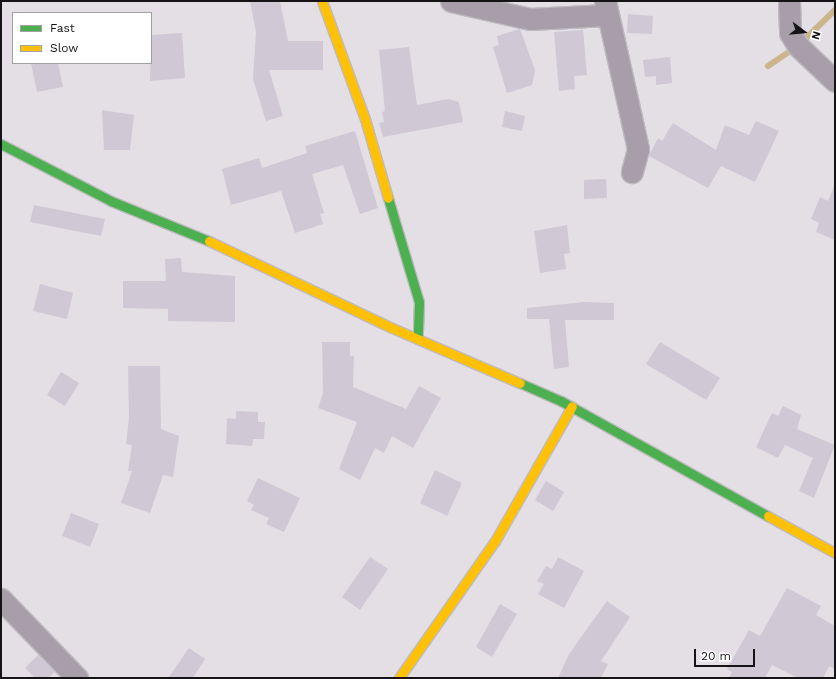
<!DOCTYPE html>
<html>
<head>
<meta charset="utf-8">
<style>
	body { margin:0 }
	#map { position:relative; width:836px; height:679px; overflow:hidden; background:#e3dfe5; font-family:"Work Sans",sans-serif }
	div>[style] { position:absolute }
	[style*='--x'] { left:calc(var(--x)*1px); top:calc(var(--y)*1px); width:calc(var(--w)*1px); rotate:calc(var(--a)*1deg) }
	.stream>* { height:6px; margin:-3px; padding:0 3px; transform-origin:3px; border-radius:3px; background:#cbb58d }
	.building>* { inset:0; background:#d1c8d6 }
	.roads { filter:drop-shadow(1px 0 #bebbbf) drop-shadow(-1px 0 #bebbbf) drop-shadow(0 1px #bebbbf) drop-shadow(0 -1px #bebbbf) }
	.street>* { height:21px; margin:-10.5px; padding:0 10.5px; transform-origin:10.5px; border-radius:10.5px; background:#a79eaa }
	.fast>* { height:9px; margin:-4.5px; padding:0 4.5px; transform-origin:4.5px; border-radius:4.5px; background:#4caf50 }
	.slow>* { height:9px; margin:-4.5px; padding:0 4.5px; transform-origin:4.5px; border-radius:4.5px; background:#ffc107 }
	span { translate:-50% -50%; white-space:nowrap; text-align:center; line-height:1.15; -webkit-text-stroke:3px #fff; paint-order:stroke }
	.frame { position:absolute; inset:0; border:2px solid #151316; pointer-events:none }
	.legend { position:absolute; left:12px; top:12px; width:140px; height:52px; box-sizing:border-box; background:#fff; border:1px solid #a1a1a2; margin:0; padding:5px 7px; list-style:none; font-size:12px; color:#151316 }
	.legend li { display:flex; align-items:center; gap:8px; height:20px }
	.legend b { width:20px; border:1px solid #a1a1a2 }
	.north { position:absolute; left:784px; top:12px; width:40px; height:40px; -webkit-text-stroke:3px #fff; paint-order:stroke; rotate:106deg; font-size:11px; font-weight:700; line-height:16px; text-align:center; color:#151316 }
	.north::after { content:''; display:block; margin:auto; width:14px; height:18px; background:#151316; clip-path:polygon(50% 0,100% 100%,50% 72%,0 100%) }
	.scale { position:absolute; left:694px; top:649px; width:61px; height:18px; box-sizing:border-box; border:2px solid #151316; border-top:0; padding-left:5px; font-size:12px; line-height:14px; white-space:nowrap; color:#151316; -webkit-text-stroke:3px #fff; paint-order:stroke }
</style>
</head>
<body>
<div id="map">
	<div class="stream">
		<div style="--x:768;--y:66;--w:36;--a:-34"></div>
		<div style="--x:798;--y:46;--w:52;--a:-44.2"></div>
	</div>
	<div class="building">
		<div style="clip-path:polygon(250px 1px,280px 1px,288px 41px,323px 41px,323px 70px,269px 70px,283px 116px,266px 121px,253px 79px,256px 32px)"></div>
		<div style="clip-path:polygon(628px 14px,653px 16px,652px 34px,627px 33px)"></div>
		<div style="clip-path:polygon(520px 29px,535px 70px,532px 85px,507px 93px,493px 47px,499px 45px,497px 36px)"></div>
		<div style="clip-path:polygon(583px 30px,587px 75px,574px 76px,575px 89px,559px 91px,554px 32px)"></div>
		<div style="clip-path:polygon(182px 33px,185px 78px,150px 81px,151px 35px)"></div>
		<div style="clip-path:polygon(409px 47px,417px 105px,448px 99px,459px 102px,463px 122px,383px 137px,379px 123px,384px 122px,382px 112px,385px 111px,379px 50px)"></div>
		<div style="clip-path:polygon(670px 57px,672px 83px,656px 85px,656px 76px,645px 77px,643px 60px)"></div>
		<div style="clip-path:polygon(31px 63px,58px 63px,63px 87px,37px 92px)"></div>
		<div style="clip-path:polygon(102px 110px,134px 115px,130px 150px,104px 150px)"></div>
		<div style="clip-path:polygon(505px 111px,525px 116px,522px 131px,502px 127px)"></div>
		<div style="clip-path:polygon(756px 121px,779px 131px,755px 182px,721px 166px,708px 188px,649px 156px,658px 138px,662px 141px,673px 123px,716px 150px,725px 125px,749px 135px)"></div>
		<div style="clip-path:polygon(355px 131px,378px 208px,360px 214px,343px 165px,312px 174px,324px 213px,320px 214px,323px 224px,295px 233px,281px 191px,231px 205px,222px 169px,259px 158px,262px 168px,307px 153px,305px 146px)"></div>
		<div style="clip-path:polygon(606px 179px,607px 198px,584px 199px,584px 180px)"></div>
		<div style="clip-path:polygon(834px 186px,835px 186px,835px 240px,816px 232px,819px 223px,811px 219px,820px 197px,828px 201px)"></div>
		<div style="clip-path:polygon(34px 205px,105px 219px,101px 236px,30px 222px)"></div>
		<div style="clip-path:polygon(567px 225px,570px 253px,564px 254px,566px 269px,540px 273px,534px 231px)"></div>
		<div style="clip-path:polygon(181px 258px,182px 272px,235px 276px,235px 322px,168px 321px,168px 309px,123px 308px,123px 281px,166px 281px,165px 259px)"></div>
		<div style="clip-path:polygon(40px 284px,73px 293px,67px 319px,33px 311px)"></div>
		<div style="clip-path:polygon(584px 302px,614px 303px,614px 320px,565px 320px,569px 367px,554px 369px,549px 319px,527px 319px,527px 308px)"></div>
		<div style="clip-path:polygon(322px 342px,350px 342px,350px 356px,354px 356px,353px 387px,406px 409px,419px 386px,441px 398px,413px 448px,392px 436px,384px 453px,375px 448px,360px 480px,339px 469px,357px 422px,318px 408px,323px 393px)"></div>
		<div style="clip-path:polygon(660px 342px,720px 378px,706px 400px,646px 364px)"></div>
		<div style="clip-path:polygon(128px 366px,160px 366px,161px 429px,179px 436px,173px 477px,163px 475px,150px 513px,121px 503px,132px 471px,128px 471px,132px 445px,126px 444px,129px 418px)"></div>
		<div style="clip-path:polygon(61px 372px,79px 383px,65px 406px,47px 395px)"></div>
		<div style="clip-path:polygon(783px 406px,801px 415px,797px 429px,835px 445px,814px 498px,799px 491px,813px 458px,785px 445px,778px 458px,756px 447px,772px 413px,778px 416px)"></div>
		<div style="clip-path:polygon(236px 411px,258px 412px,258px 422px,265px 422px,264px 439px,253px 439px,252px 446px,226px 444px,227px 418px,236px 419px)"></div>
		<div style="clip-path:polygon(435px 470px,462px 483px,447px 516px,420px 503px)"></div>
		<div style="clip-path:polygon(258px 478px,300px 498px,284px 532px,266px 524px,269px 518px,251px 510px,254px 505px,247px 501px)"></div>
		<div style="clip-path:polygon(546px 481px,564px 492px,553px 511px,535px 500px)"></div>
		<div style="clip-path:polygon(71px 513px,99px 524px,90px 547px,62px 536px)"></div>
		<div style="clip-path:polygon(370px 557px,388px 569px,360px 610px,342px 597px)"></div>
		<div style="clip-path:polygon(558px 557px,584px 571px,564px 608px,538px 594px,544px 584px,537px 581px,546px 566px,552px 569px)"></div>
		<div style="clip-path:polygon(787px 588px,821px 606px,816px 615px,835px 626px,835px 669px,829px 666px,823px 678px,798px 678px,772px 665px,765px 678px,729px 678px,732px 672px,727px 669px,749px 630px,760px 636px)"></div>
		<div style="clip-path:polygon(607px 601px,630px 617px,601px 661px,608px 664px,601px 678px,558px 678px,569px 654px)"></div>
		<div style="clip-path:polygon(500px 604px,517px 614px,492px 657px,476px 647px)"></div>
		<div style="clip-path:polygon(189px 648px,205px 659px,193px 678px,168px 678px)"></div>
		<div style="clip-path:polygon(38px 655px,55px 672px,48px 678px,35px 678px,25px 668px)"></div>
	</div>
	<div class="roads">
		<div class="street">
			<div style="--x:451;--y:1;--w:81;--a:12.8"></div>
			<div style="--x:530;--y:19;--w:77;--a:-3"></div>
			<div style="--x:605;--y:1;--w:152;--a:77.4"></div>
			<div style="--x:638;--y:149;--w:24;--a:105"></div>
			<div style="--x:789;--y:1;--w:32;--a:88"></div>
			<div style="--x:790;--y:33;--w:15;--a:58"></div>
			<div style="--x:798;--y:46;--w:51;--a:43.4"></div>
			<div style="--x:1;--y:599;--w:110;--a:46.1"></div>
		</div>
		<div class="fast">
			<div style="--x:1;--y:144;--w:124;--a:27.4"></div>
			<div style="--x:111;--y:201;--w:106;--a:22.2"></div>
			<div style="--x:388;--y:198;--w:109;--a:73.4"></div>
			<div style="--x:419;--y:302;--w:37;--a:92"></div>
			<div style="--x:520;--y:383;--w:45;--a:23.7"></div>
			<div style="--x:561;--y:401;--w:237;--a:29.1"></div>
		</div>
		<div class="slow">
			<div style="--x:322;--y:1;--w:126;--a:70"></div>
			<div style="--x:365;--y:119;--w:82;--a:73.8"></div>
			<div style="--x:209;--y:241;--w:203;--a:25.4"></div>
			<div style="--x:392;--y:328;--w:139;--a:23.3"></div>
			<div style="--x:768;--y:516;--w:77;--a:28.9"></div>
			<div style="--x:399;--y:678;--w:167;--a:-55"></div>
			<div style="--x:495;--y:541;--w:155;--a:-60.3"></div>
		</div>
	</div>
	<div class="frame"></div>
	<ul class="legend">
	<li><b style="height:5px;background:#4caf50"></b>Fast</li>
	<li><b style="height:5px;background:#ffc107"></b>Slow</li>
	</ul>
	<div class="north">N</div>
	<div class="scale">20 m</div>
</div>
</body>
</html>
